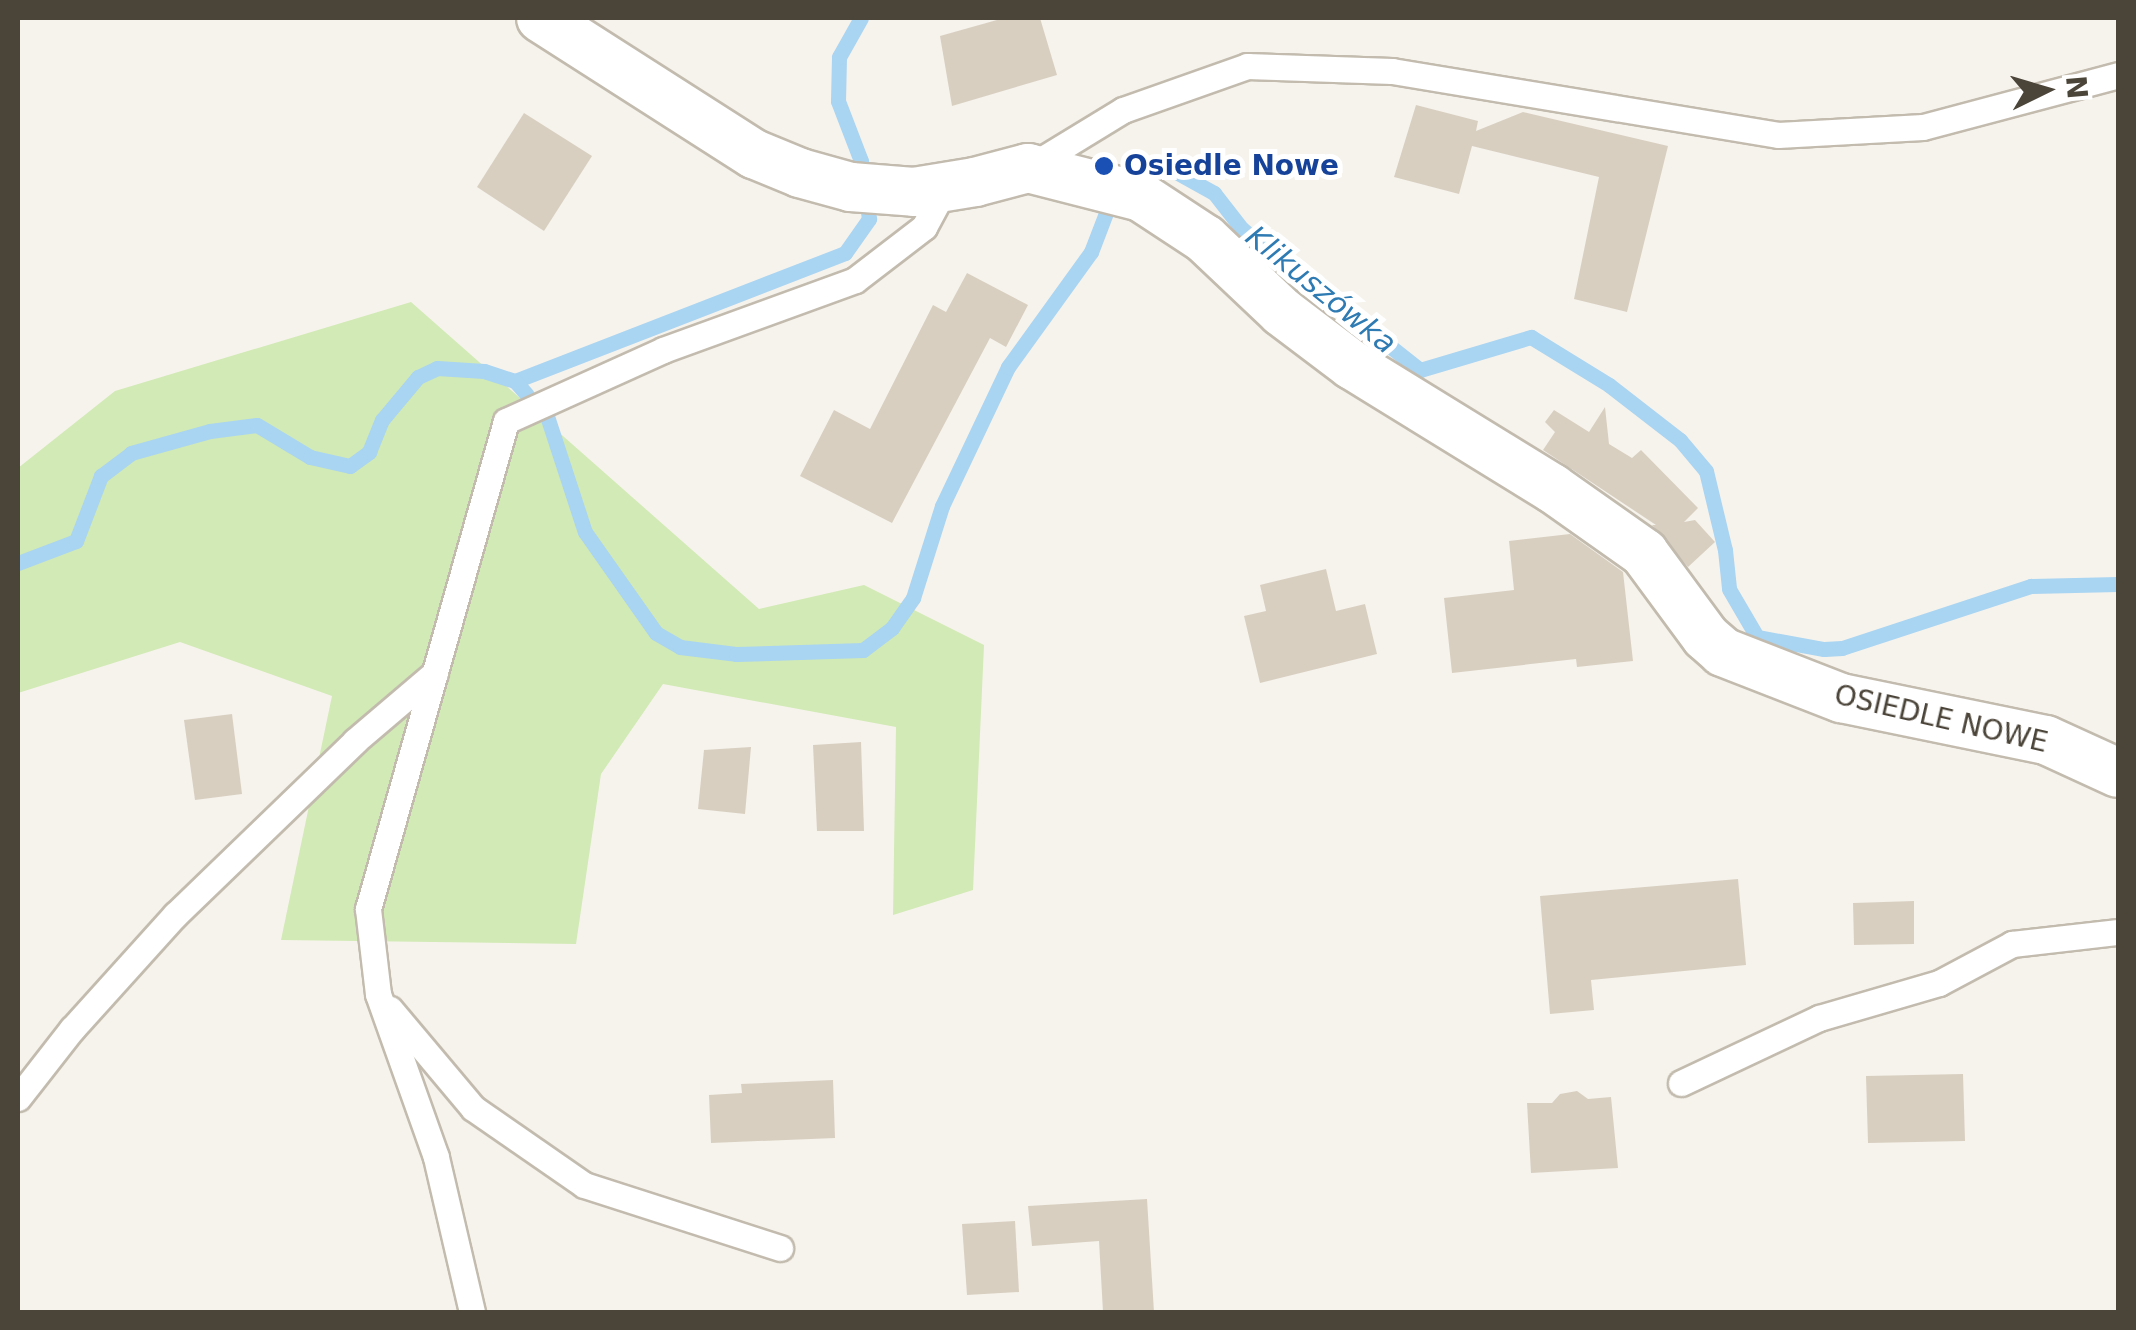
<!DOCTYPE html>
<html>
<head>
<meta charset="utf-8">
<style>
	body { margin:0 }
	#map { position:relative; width:2136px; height:1330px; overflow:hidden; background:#f6f3ec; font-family:"DejaVu Sans",sans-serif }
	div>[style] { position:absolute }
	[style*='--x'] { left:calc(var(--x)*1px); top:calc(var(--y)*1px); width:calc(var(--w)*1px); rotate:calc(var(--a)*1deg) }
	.green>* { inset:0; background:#d2eab5 }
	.stream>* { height:15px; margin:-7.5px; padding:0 7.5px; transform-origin:7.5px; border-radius:7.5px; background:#a9d4f2 }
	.building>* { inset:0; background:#d8cfc1 }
	.roads { filter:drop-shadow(2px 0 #c2bbae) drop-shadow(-2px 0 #c2bbae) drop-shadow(0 2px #c2bbae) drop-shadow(0 -2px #c2bbae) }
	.lane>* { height:25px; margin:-12.5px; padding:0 12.5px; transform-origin:12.5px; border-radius:12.5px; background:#fff }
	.street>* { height:48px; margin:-24px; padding:0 24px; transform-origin:24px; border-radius:24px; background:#fff }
	.dots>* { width:28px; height:28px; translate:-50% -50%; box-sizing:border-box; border:5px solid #fff; border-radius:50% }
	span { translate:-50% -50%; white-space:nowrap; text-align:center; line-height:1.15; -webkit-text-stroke:10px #fff; paint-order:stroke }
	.transit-label { font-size:28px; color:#164399; font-weight:700 }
	.left { translate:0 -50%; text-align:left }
	.street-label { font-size:28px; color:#4b4439 }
	.water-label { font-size:30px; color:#2e7ab2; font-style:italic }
	.frame { position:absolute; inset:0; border:20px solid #4b4439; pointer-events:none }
	.north { position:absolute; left:1996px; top:40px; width:100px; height:100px; -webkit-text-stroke:8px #fff; paint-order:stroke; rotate:85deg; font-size:28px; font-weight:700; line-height:40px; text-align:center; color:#4b4439 }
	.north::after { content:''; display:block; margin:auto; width:35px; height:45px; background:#4b4439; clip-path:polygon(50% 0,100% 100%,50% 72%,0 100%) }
</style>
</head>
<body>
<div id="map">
	<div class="green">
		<div style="clip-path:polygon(411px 302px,759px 609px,864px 585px,984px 645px,973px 890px,893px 915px,896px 727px,663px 684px,601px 774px,576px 944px,281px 940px,332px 696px,180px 642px,18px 693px,18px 468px,115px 391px)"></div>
	</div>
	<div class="stream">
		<div style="--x:1134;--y:166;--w:6;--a:-59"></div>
		<div style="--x:1137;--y:161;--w:31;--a:11"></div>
		<div style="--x:1167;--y:167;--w:54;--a:29"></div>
		<div style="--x:1214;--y:193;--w:46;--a:52.1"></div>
		<div style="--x:1242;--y:229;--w:227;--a:38.4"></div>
		<div style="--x:1420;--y:370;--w:116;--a:-16.6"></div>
		<div style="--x:1531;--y:337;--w:92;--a:31.6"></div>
		<div style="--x:1609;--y:385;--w:90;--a:37.8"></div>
		<div style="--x:1680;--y:440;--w:40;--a:50"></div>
		<div style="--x:1706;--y:471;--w:81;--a:76.5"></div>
		<div style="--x:1725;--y:550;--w:39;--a:84"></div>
		<div style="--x:1729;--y:589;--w:56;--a:59.7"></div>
		<div style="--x:1757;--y:637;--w:68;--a:10.2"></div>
		<div style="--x:1824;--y:649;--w:18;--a:-3"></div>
		<div style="--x:1842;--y:648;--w:199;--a:-18.2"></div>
		<div style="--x:2031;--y:586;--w:87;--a:-1.3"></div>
		<div style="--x:515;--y:381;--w:354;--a:-21.2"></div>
		<div style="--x:845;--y:253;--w:42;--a:-54.8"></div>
		<div style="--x:869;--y:219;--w:59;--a:-97.9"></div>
		<div style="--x:861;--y:161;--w:64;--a:-111"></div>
		<div style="--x:838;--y:101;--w:44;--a:-88.7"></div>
		<div style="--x:839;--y:57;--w:45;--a:-60.6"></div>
		<div style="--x:547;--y:416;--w:122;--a:71.9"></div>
		<div style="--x:585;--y:532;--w:123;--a:54.9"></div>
		<div style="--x:656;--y:633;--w:28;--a:30"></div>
		<div style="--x:680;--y:647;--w:56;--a:7.1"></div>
		<div style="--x:736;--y:654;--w:127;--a:-1.8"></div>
		<div style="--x:863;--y:650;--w:36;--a:-37"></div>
		<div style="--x:892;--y:628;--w:37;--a:-55"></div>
		<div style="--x:913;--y:598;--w:96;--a:-72.5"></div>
		<div style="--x:942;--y:506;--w:154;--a:-64.6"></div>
		<div style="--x:1008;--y:367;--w:142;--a:-54.2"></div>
		<div style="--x:1091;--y:252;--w:40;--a:-69"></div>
		<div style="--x:18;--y:563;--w:62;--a:-20.8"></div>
		<div style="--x:76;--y:541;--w:70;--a:-69"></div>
		<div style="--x:101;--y:476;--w:38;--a:-37"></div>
		<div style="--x:131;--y:453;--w:82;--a:-15.6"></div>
		<div style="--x:210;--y:431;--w:47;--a:-7.3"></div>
		<div style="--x:257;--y:425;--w:62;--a:31.1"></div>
		<div style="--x:310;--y:457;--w:41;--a:12.7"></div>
		<div style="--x:350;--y:466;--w:24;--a:-36"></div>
		<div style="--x:369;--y:452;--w:35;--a:-68"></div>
		<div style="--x:382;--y:420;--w:56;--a:-50.1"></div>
		<div style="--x:418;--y:377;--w:21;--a:-25"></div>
		<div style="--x:437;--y:368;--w:47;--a:3.7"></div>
		<div style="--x:484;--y:371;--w:33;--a:18"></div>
		<div style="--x:515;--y:381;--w:18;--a:49"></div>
	</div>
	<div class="building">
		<div style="clip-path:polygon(1004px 18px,1040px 18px,1057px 75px,952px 106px,940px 36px)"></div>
		<div style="clip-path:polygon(1416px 105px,1478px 121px,1476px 131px,1523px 112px,1668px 146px,1627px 312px,1574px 299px,1599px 177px,1472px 146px,1459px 194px,1394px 177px)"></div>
		<div style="clip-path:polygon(524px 113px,592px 156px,544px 231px,477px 187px)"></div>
		<div style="clip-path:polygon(967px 273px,1028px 305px,1006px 347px,990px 338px,892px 523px,800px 476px,834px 410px,870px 429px,933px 305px,946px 312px)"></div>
		<div style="clip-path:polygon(1605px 407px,1609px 444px,1632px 458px,1641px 450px,1698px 508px,1684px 522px,1695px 520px,1715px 542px,1688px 567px,1652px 525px,1656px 525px,1543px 450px,1555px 432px,1545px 422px,1554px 410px,1589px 432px)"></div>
		<div style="clip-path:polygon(1570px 534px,1623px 572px,1633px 661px,1577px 667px,1576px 659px,1452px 673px,1444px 598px,1514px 590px,1509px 541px)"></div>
		<div style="clip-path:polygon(1326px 569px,1336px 611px,1365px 604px,1377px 654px,1260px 683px,1244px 616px,1266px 611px,1260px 585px)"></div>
		<div style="clip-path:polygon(232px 714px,242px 794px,195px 800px,184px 720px)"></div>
		<div style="clip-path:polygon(861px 742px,864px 831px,817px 831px,813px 745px)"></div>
		<div style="clip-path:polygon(751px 747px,745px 814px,698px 809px,704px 750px)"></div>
		<div style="clip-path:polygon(1738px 879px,1746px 965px,1591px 980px,1594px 1010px,1550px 1014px,1540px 896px)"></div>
		<div style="clip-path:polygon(1914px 901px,1914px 944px,1854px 945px,1853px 903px)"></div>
		<div style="clip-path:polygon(1963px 1074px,1965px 1141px,1868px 1143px,1866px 1076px)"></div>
		<div style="clip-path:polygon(833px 1080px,835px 1138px,711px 1143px,709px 1095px,742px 1093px,741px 1084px)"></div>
		<div style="clip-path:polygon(1577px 1091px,1588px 1099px,1611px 1097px,1618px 1168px,1531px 1173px,1527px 1103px,1552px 1103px,1560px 1094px)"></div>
		<div style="clip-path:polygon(1147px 1199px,1154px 1312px,1103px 1312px,1099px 1241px,1032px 1246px,1028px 1206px)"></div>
		<div style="clip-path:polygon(1015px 1221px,1019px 1292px,967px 1295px,962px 1224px)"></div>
	</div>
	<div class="roads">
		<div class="lane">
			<div style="--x:1028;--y:168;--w:111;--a:-31.4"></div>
			<div style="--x:1123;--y:110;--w:132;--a:-19.5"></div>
			<div style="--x:1247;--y:66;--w:145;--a:2"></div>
			<div style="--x:1392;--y:71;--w:391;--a:9.4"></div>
			<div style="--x:1778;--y:135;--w:145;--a:-3.2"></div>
			<div style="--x:1923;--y:127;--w:202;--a:-14.9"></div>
			<div style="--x:390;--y:1009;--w:129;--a:50"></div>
			<div style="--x:473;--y:1108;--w:135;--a:34.7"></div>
			<div style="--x:584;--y:1185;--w:206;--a:17.8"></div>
			<div style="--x:1681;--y:1083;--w:153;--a:-25.2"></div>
			<div style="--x:1819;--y:1018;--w:125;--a:-16.3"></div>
			<div style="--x:1939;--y:983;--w:83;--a:-28.1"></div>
			<div style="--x:2012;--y:944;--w:107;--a:-6.5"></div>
			<div style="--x:18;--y:1098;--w:88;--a:-52"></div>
			<div style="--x:72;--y:1029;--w:154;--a:-47.9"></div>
			<div style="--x:175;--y:915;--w:250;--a:-44"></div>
			<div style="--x:355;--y:741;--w:105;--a:-40.4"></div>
			<div style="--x:472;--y:1312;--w:159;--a:-103.1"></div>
			<div style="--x:436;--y:1157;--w:173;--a:-109.6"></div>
			<div style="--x:378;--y:994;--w:86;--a:-96.7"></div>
			<div style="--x:368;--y:909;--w:507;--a:-74.21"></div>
			<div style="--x:506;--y:421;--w:172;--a:-24.3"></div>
			<div style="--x:663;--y:350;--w:204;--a:-20"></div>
			<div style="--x:855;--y:280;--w:87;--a:-37.5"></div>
			<div style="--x:924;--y:227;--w:44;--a:-61.7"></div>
		</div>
		<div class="street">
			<div style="--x:541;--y:18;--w:253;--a:32.6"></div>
			<div style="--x:754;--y:154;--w:50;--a:22.4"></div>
			<div style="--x:800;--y:173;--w:53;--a:15.4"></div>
			<div style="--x:851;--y:187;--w:63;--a:4.5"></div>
			<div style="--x:914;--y:192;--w:62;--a:-9.3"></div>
			<div style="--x:975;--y:182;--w:55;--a:-14.8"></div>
			<div style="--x:1028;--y:168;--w:117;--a:14.4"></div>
			<div style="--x:1141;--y:197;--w:77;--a:33.3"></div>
			<div style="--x:1205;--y:239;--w:106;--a:43.5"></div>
			<div style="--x:1282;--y:312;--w:88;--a:37.1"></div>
			<div style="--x:1352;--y:365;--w:235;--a:31.6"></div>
			<div style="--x:1552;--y:488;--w:113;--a:35.2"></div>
			<div style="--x:1644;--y:553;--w:104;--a:53.6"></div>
			<div style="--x:1706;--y:637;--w:23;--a:41"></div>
			<div style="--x:1723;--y:652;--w:127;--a:21.3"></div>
			<div style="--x:1841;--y:698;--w:209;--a:11.6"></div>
			<div style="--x:2046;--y:740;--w:79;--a:24.6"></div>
		</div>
	</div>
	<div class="dots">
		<div style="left:1104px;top:166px;background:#1a4fb4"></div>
	</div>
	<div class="transit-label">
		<span class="left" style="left:1124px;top:166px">Osiedle Nowe</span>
	</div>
	<div class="street-label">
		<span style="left:1941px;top:719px;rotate:13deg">OSIEDLE NOWE</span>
	</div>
	<div class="water-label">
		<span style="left:1321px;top:290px;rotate:39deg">Klikuszówka</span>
	</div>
	<div class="frame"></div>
	<div class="north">N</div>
</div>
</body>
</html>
